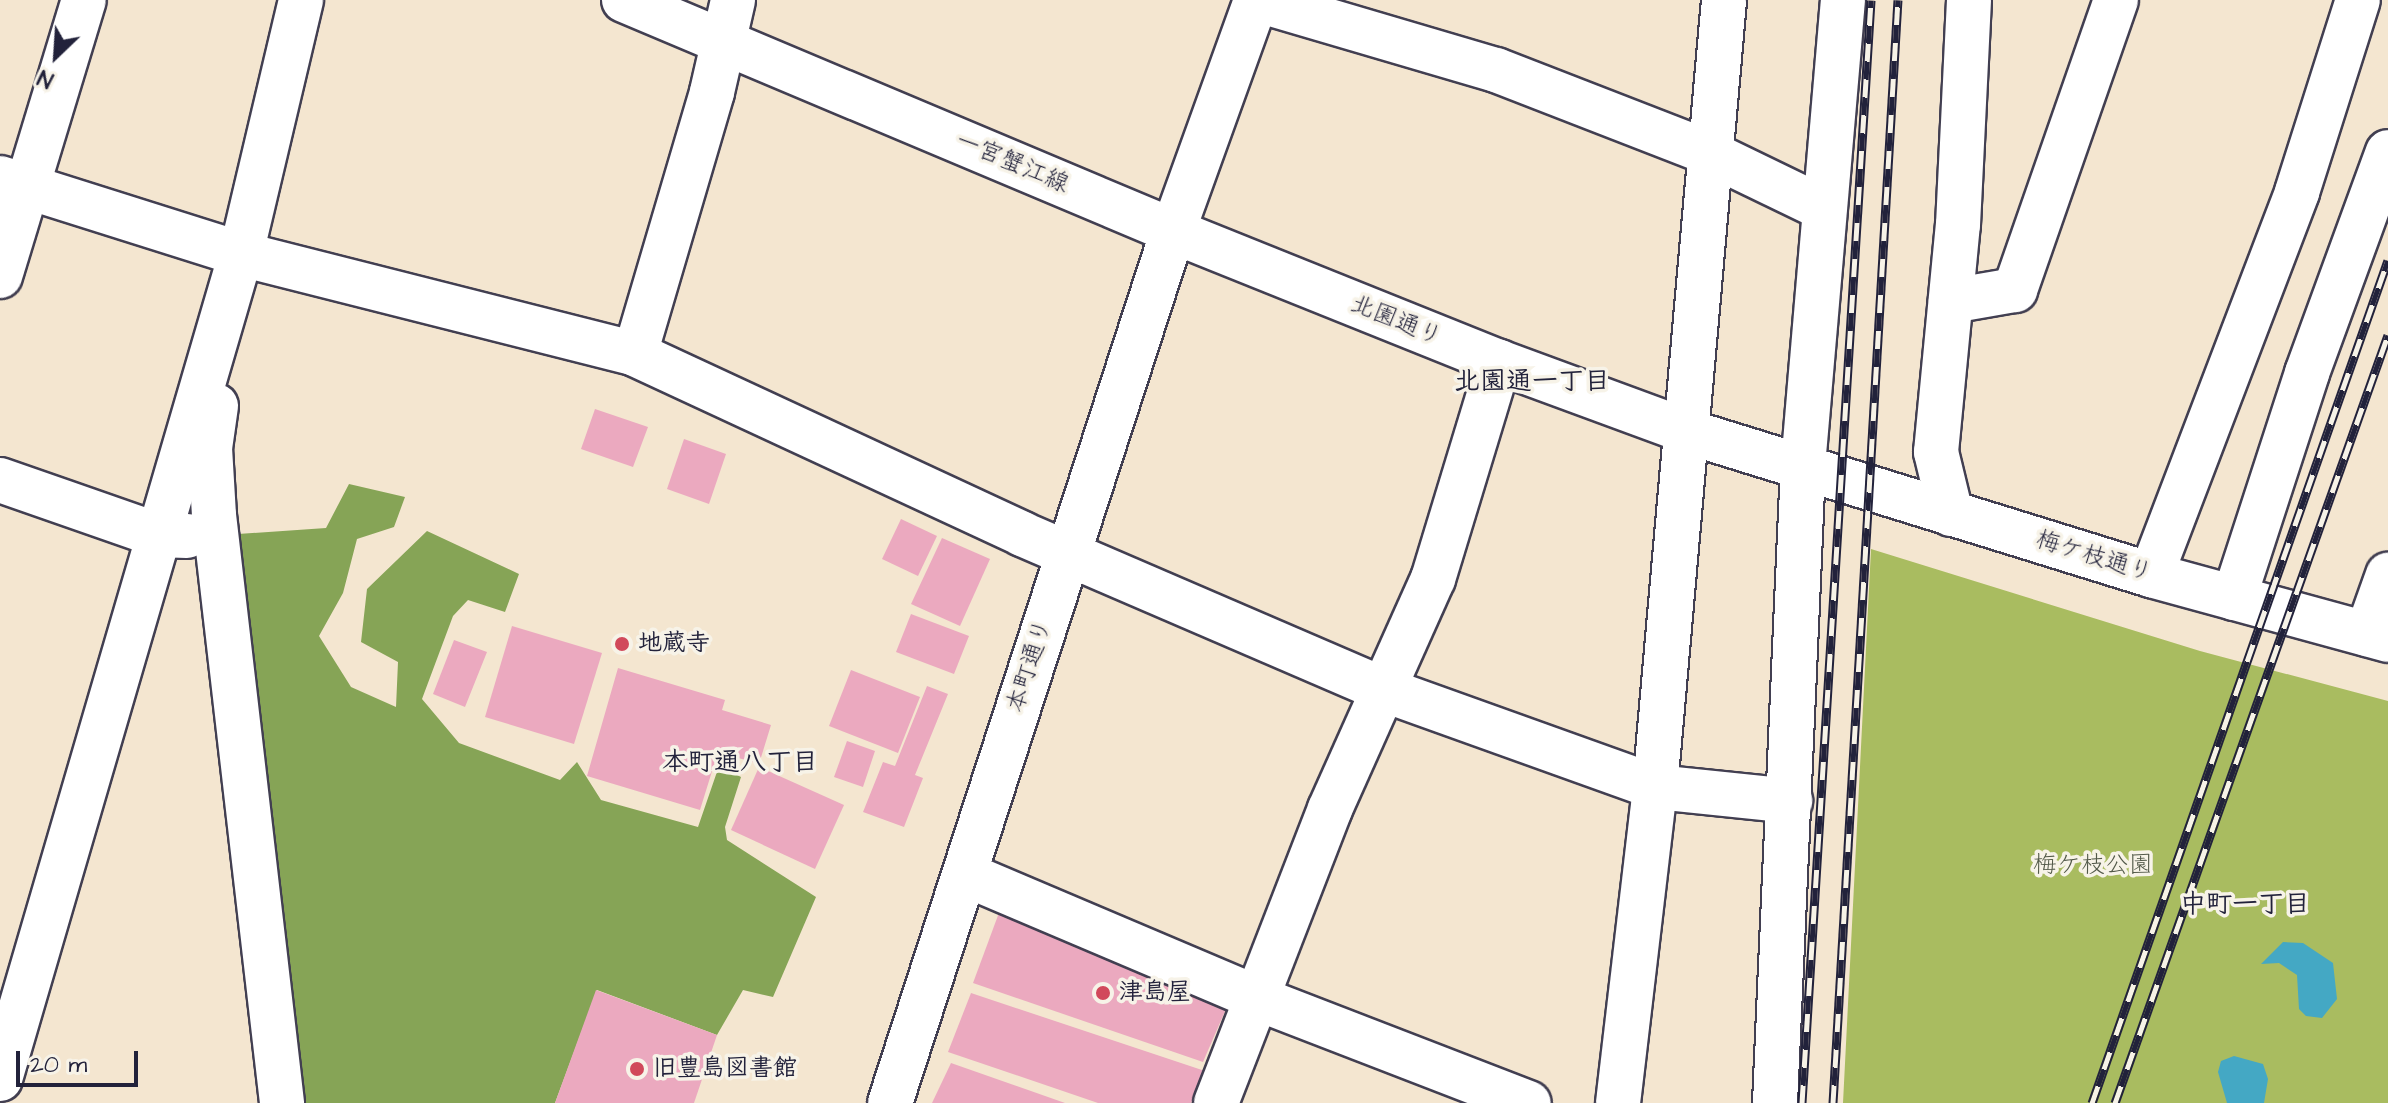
<!DOCTYPE html>
<html>
<head>
<meta charset="utf-8">
<style>
	body { margin:0 }
	#map { position:relative; width:2388px; height:1103px; overflow:hidden; background:#f4e6d0; font-family:"Architects Daughter","Klee One",sans-serif }
	div>[style] { position:absolute }
	[style*='--x'] { left:calc(var(--x)*1px); top:calc(var(--y)*1px); width:calc(var(--w)*1px); rotate:calc(var(--a)*1deg) }
	.green>* { inset:0; background:#a9bc60 }
	.forest>* { inset:0; background:#86a456 }
	.water>* { inset:0; background:#44a8c4 }
	.building>* { inset:0; background:#eba9bf }
	.roads { filter:drop-shadow(2px 0 #423f51) drop-shadow(-2px 0 #423f51) drop-shadow(0 2px #423f51) drop-shadow(0 -2px #423f51) }
	.street>* { height:44px; margin:-22px; padding:0 22px; transform-origin:22px; border-radius:22px; background:#fff }
	.secondary>* { height:44px; margin:-22px; padding:0 22px; transform-origin:22px; border-radius:22px; background:#fff }
	.primary>* { height:44px; margin:-22px; padding:0 22px; transform-origin:22px; border-radius:22px; background:#fff }
	.rail>* { height:9px; margin-top:-4.5px; transform-origin:0; background:repeating-linear-gradient(90deg,#f7f3e8 0 18px,#22223b 0 36px); box-sizing:border-box; border-block:2px solid #22223b }
	.dots>* { width:22px; height:22px; translate:-50% -50%; box-sizing:border-box; border:4px solid #f7f3e8; border-radius:50% }
	span { translate:-50% -50%; white-space:nowrap; text-align:center; line-height:1.15; -webkit-text-stroke:7px #f7f3e8; paint-order:stroke }
	.street-label { font-size:24px; color:#22223b }
	.poi-label { font-size:24px; color:#22223b; font-weight:700 }
	.left { translate:0 -50%; text-align:left }
	.park-label { font-size:24px; color:#515848 }
	.neighbourhood-label { font-size:26px; color:#22223b; font-weight:700 }
	.north { position:absolute; left:16px; top:16px; width:80px; height:80px; -webkit-text-stroke:6px #f7f3e8; paint-order:stroke; rotate:205deg; font-size:22px; font-weight:700; line-height:32px; text-align:center; color:#22223b }
	.north::after { content:''; display:block; margin:auto; width:28px; height:36px; background:#22223b; clip-path:polygon(50% 0,100% 100%,50% 72%,0 100%) }
	.scale { position:absolute; left:16px; top:1051px; width:122px; height:36px; box-sizing:border-box; border:4px solid #22223b; border-top:0; padding-left:10px; font-size:24px; line-height:28px; white-space:nowrap; color:#22223b; -webkit-text-stroke:6px #f7f3e8; paint-order:stroke }
</style>
</head>
<body>
<div id="map">
	<div class="green">
		<div style="clip-path:polygon(1871px 549px,2200px 651px,2388px 701px,2388px 1103px,1843px 1103px)"></div>
	</div>
	<div class="forest">
		<div style="clip-path:polygon(349px 484px,405px 497px,394px 527px,357px 539px,343px 593px,319px 636px,351px 687px,396px 707px,398px 662px,361px 642px,367px 589px,427px 531px,519px 574px,505px 612px,468px 600px,453px 616px,422px 699px,459px 743px,560px 780px,577px 762px,601px 800px,698px 827px,719px 766px,741px 777px,725px 827px,727px 840px,816px 897px,773px 997px,743px 990px,717px 1035px,597px 990px,555px 1103px,298px 1103px,238px 534px,326px 528px)"></div>
	</div>
	<div class="water">
		<div style="clip-path:polygon(2283px 942px,2303px 943px,2333px 963px,2337px 999px,2322px 1018px,2306px 1016px,2299px 1009px,2297px 975px,2279px 963px,2261px 964px)"></div>
		<div style="clip-path:polygon(2234px 1056px,2263px 1064px,2268px 1079px,2264px 1103px,2227px 1103px,2218px 1072px,2221px 1061px)"></div>
	</div>
	<div class="building">
		<div style="clip-path:polygon(595px 409px,648px 427px,633px 467px,581px 449px)"></div>
		<div style="clip-path:polygon(684px 439px,726px 454px,709px 504px,667px 489px)"></div>
		<div style="clip-path:polygon(901px 519px,937px 536px,918px 576px,882px 559px)"></div>
		<div style="clip-path:polygon(942px 538px,990px 559px,960px 626px,911px 604px)"></div>
		<div style="clip-path:polygon(911px 614px,969px 636px,954px 674px,896px 652px)"></div>
		<div style="clip-path:polygon(512px 626px,602px 653px,574px 744px,485px 717px)"></div>
		<div style="clip-path:polygon(454px 640px,487px 652px,465px 707px,433px 694px)"></div>
		<div style="clip-path:polygon(618px 668px,725px 700px,722px 710px,771px 725px,759px 764px,718px 752px,700px 810px,587px 776px)"></div>
		<div style="clip-path:polygon(851px 670px,920px 697px,898px 753px,829px 726px)"></div>
		<div style="clip-path:polygon(927px 686px,948px 694px,915px 775px,923px 778px,904px 827px,863px 812px,883px 762px,895px 766px)"></div>
		<div style="clip-path:polygon(847px 741px,875px 751px,863px 787px,834px 777px)"></div>
		<div style="clip-path:polygon(759px 767px,844px 805px,815px 869px,731px 830px)"></div>
		<div style="clip-path:polygon(1000px 910px,1229px 1002px,1203px 1062px,973px 983px)"></div>
		<div style="clip-path:polygon(596px 990px,717px 1035px,694px 1103px,555px 1103px)"></div>
		<div style="clip-path:polygon(971px 993px,1205px 1071px,1191px 1103px,1098px 1103px,948px 1052px)"></div>
		<div style="clip-path:polygon(951px 1063px,1065px 1103px,932px 1103px)"></div>
	</div>
	<div class="roads">
		<div class="street">
			<div style="--x:1258;--y:0;--w:248;--a:16.4"></div>
			<div style="--x:1496;--y:70;--w:226;--a:21.2"></div>
			<div style="--x:1707;--y:152;--w:129;--a:25.8"></div>
			<div style="--x:0;--y:178;--w:253;--a:17.5"></div>
			<div style="--x:241;--y:254;--w:406;--a:14.2"></div>
			<div style="--x:635;--y:354;--w:427;--a:24.9"></div>
			<div style="--x:1022;--y:534;--w:392;--a:23.3"></div>
			<div style="--x:1382;--y:689;--w:290;--a:19.7"></div>
			<div style="--x:1655;--y:787;--w:136;--a:5.9"></div>
			<div style="--x:1951;--y:301;--w:65;--a:-9.8"></div>
			<div style="--x:2015;--y:290;--w:307;--a:-70.8"></div>
			<div style="--x:635;--y:354;--w:273;--a:-73.6"></div>
			<div style="--x:712;--y:92;--w:94;--a:-77.1"></div>
			<div style="--x:216;--y:406;--w:42;--a:98.1"></div>
			<div style="--x:210;--y:448;--w:67;--a:86.6"></div>
			<div style="--x:214;--y:515;--w:592;--a:83.4"></div>
			<div style="--x:0;--y:480;--w:167;--a:19.2"></div>
			<div style="--x:158;--y:535;--w:29;--a:2"></div>
			<div style="--x:1951;--y:514;--w:64;--a:-103.6"></div>
			<div style="--x:1936;--y:452;--w:228;--a:-84.5"></div>
			<div style="--x:1958;--y:225;--w:225;--a:-87.2"></div>
			<div style="--x:2151;--y:575;--w:410;--a:-69.1"></div>
			<div style="--x:2297;--y:192;--w:201;--a:-72.4"></div>
			<div style="--x:2234;--y:598;--w:237;--a:-72"></div>
			<div style="--x:2307;--y:373;--w:235;--a:-69.9"></div>
			<div style="--x:965;--y:874;--w:319;--a:23"></div>
			<div style="--x:1259;--y:999;--w:289;--a:21.1"></div>
			<div style="--x:0;--y:1079;--w:859;--a:-73.72"></div>
			<div style="--x:241;--y:254;--w:261;--a:-76.7"></div>
			<div style="--x:1216;--y:1103;--w:315;--a:-68.8"></div>
			<div style="--x:1330;--y:809;--w:252;--a:-65.9"></div>
			<div style="--x:1433;--y:579;--w:227;--a:-73.1"></div>
			<div style="--x:1618;--y:1103;--w:318;--a:-83.3"></div>
			<div style="--x:1655;--y:787;--w:790;--a:-84.99"></div>
			<div style="--x:1775;--y:1103;--w:638;--a:-87.48"></div>
			<div style="--x:1803;--y:466;--w:468;--a:-85.1"></div>
		</div>
		<div class="secondary">
			<div style="--x:0;--y:276;--w:288;--a:-73.1"></div>
			<div style="--x:2367;--y:634;--w:63;--a:-70.4"></div>
			<div style="--x:890;--y:1103;--w:917;--a:-72.02"></div>
			<div style="--x:1173;--y:231;--w:351;--a:21.9"></div>
			<div style="--x:1499;--y:362;--w:202;--a:20.2"></div>
			<div style="--x:1689;--y:432;--w:484;--a:17.2"></div>
			<div style="--x:2151;--y:575;--w:246;--a:15.3"></div>
		</div>
		<div class="primary">
			<div style="--x:624;--y:0;--w:596;--a:22.82"></div>
			<div style="--x:1173;--y:231;--w:245;--a:-70.2"></div>
		</div>
	</div>
	<div class="rail">
		<div style="--x:1802;--y:1103;--w:1105;--a:-86.42"></div>
		<div style="--x:1833;--y:1103;--w:1105;--a:-86.63"></div>
		<div style="--x:2092;--y:1103;--w:893;--a:-70.65"></div>
		<div style="--x:2115;--y:1103;--w:815;--a:-70.43"></div>
	</div>
	<div class="dots">
		<div style="left:622px;top:644px;background:#d1495b"></div>
		<div style="left:1103px;top:993px;background:#d1495b"></div>
		<div style="left:637px;top:1069px;background:#d1495b"></div>
	</div>
	<div class="street-label">
		<span style="left:1012px;top:163px;rotate:23deg">一宮蟹江線</span>
		<span style="left:1396px;top:321px;rotate:22deg">北園通り</span>
		<span style="left:2094px;top:557px;rotate:17deg">梅ケ枝通り</span>
		<span style="left:1030px;top:666px;rotate:-72deg">本町通り</span>
	</div>
	<div class="poi-label">
		<span class="left" style="left:638px;top:644px">地蔵寺</span>
		<span class="left" style="left:1119px;top:993px">津島屋</span>
		<span class="left" style="left:653px;top:1069px">旧豊島図書館</span>
	</div>
	<div class="park-label">
		<span style="left:2093px;top:866px">梅ケ枝公園</span>
	</div>
	<div class="neighbourhood-label">
		<span style="left:1532px;top:382px">北園通一丁目</span>
		<span style="left:740px;top:763px">本町通八丁目</span>
		<span style="left:2245px;top:905px">中町一丁目</span>
	</div>
	<div class="north">N</div>
	<div class="scale">20 m</div>
</div>
</body>
</html>
